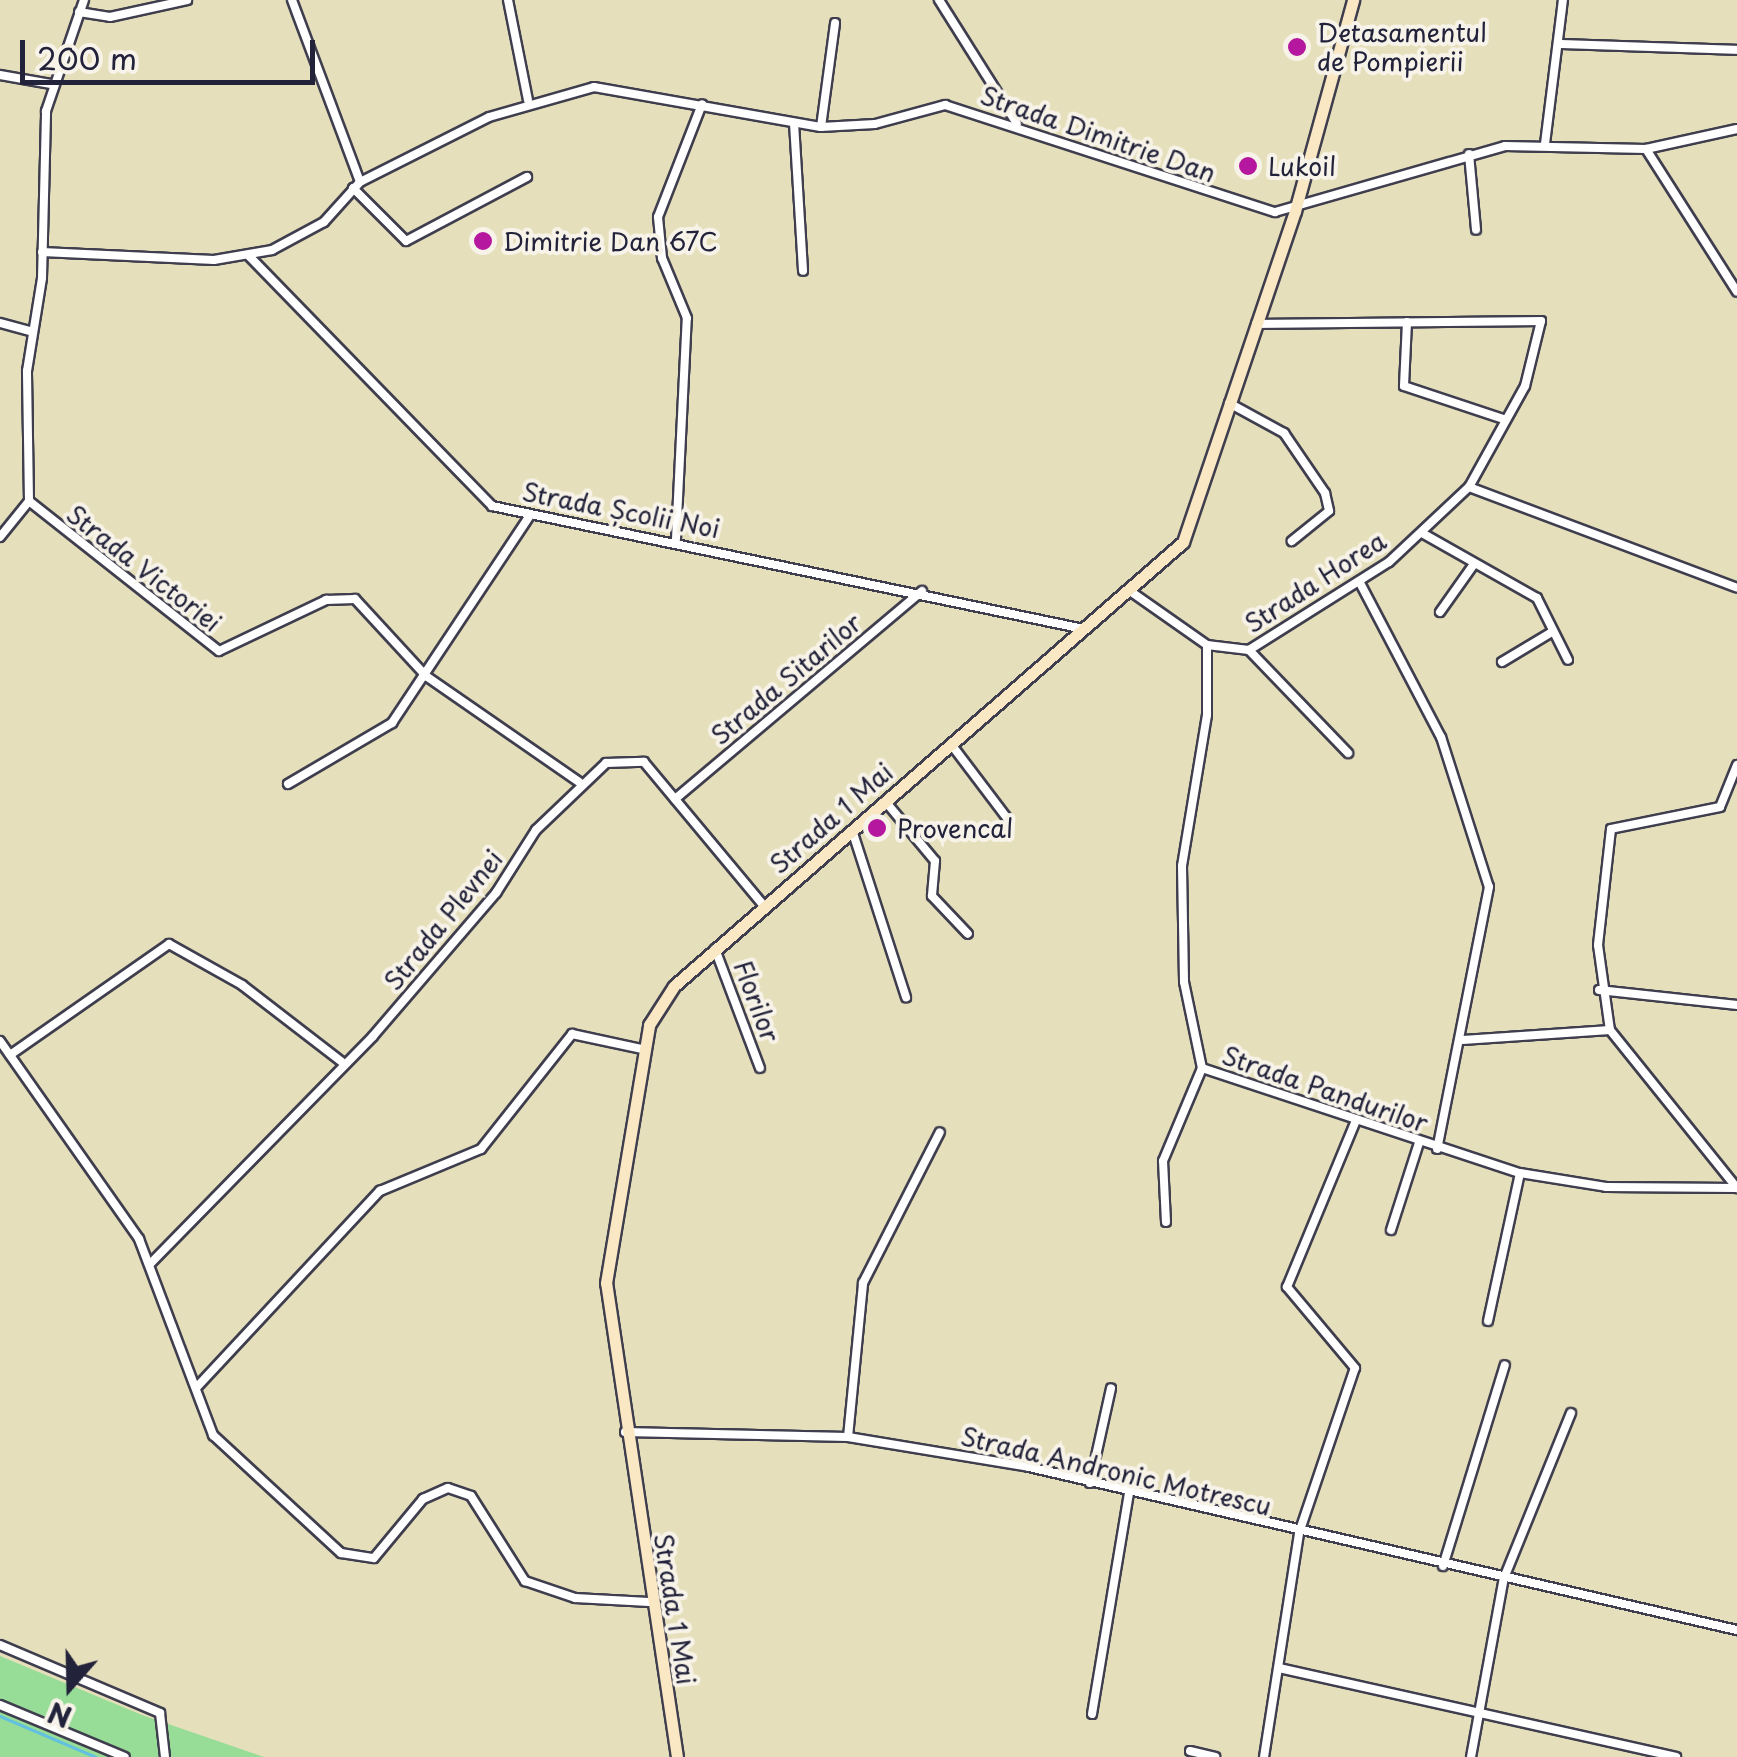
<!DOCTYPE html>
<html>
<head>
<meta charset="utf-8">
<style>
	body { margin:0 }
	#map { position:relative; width:1737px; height:1757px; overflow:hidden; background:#e6dfbb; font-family:"Playpen Sans",sans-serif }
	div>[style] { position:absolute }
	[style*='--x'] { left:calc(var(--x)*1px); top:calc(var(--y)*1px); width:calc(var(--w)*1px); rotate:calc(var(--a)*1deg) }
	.green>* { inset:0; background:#97dd97 }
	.stream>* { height:2.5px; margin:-1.25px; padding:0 1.25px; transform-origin:1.25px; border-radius:1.25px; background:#62c0e0 }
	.roads { filter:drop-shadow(2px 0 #3f3e4e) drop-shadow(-2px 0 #3f3e4e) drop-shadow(0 2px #3f3e4e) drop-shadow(0 -2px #3f3e4e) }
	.minor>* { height:8px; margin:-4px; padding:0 4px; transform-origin:4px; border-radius:4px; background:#fff }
	.secondary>* { height:11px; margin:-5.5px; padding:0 5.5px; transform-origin:5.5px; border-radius:5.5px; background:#fae7c3 }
	.dots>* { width:28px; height:28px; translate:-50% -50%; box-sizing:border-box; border:5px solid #f7f3e8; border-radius:50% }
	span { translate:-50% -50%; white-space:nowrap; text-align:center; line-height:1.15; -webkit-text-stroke:8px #f7f3e8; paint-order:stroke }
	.poi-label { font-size:25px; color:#22223b }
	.left { translate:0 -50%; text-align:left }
	.street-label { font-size:25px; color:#22223b }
	.north { position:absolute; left:20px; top:1637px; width:100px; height:100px; -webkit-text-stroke:8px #f7f3e8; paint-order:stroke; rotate:200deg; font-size:28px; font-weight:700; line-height:40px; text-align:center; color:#22223b }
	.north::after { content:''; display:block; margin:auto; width:35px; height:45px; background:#22223b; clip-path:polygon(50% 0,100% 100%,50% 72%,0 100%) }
	.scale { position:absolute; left:20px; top:40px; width:295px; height:45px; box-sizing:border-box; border:5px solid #22223b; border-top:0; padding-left:12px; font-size:30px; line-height:35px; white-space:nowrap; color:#22223b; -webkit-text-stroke:8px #f7f3e8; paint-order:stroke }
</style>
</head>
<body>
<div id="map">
	<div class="green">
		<div style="clip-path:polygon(0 1656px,142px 1715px,264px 1757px,0 1757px)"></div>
	</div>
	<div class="stream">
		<div style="--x:0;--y:1716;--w:104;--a:23.1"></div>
	</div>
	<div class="roads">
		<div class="minor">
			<div style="--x:292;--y:0;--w:194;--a:69.5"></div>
			<div style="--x:508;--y:0;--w:102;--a:78.7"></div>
			<div style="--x:939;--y:0;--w:146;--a:57.8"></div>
			<div style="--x:79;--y:12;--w:31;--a:9"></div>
			<div style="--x:110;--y:17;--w:79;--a:-12.4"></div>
			<div style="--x:1558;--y:44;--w:179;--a:1.9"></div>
			<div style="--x:0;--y:75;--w:52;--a:10"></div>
			<div style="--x:794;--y:123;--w:148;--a:86.5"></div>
			<div style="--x:821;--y:127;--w:105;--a:-82.3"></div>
			<div style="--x:1545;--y:144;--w:145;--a:-82.9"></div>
			<div style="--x:1646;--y:149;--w:169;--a:57.5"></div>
			<div style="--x:1469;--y:154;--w:76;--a:84.7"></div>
			<div style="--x:353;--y:188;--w:75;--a:45"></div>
			<div style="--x:406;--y:241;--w:137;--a:-27.9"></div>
			<div style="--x:42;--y:252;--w:172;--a:2.7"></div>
			<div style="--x:214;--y:260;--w:59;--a:-9.8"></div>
			<div style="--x:272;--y:250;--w:59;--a:-28.3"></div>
			<div style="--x:324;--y:222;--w:54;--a:-48"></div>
			<div style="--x:360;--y:182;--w:144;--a:-26.7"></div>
			<div style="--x:489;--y:117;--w:109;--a:-15.9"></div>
			<div style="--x:594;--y:87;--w:230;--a:10"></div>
			<div style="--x:821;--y:127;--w:54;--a:-3.2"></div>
			<div style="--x:875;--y:124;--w:73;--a:-15.2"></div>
			<div style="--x:945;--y:105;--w:347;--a:18"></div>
			<div style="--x:1275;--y:212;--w:239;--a:-16"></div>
			<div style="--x:1505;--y:146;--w:141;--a:1.2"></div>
			<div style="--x:1646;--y:149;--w:93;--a:-12.4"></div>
			<div style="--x:248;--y:255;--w:350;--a:45.8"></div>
			<div style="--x:492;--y:506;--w:605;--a:11.74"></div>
			<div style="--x:1407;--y:322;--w:64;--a:92.7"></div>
			<div style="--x:1404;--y:386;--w:104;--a:18.4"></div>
			<div style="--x:0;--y:323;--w:31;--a:15"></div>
			<div style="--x:1256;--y:324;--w:285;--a:-0.6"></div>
			<div style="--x:1541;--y:321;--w:67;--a:103.8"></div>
			<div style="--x:1525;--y:386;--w:115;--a:119"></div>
			<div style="--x:1229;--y:403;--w:63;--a:28.6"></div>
			<div style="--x:1284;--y:433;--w:73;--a:55.7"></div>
			<div style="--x:1325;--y:493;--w:18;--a:77"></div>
			<div style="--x:1329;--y:511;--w:48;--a:141"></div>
			<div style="--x:29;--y:501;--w:242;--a:38.3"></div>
			<div style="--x:219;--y:651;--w:119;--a:-25.5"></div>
			<div style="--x:326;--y:600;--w:29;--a:-2"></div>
			<div style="--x:355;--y:599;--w:105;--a:47.3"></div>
			<div style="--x:426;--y:676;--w:186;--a:34.7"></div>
			<div style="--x:1422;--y:533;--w:132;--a:29.5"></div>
			<div style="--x:1537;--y:598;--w:69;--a:63.4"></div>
			<div style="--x:0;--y:537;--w:46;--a:-51.1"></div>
			<div style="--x:29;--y:501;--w:130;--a:-90.9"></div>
			<div style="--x:27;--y:371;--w:94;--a:-80.8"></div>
			<div style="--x:42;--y:278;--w:167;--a:-88.6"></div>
			<div style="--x:46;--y:111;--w:117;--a:-71.1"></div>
			<div style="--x:676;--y:539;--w:221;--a:-87.2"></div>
			<div style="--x:687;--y:318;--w:65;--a:-112.6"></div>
			<div style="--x:662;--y:258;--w:41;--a:-95.6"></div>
			<div style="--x:658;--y:217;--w:121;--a:-68.7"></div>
			<div style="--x:1360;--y:583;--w:174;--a:62.3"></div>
			<div style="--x:1441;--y:737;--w:157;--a:72.3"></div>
			<div style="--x:1489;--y:887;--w:267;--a:101.2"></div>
			<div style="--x:1130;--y:591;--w:94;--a:35"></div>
			<div style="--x:1207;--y:645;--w:42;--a:6.8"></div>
			<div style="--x:1249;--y:650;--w:165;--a:-32.2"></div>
			<div style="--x:1389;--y:562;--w:110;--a:-43.2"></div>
			<div style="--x:1469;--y:487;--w:286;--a:20.6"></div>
			<div style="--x:1440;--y:612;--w:59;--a:-54.7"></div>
			<div style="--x:1207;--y:645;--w:70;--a:90"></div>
			<div style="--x:1207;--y:715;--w:153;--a:99.4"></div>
			<div style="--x:1182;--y:866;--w:116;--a:89"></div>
			<div style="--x:1184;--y:982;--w:88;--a:78.2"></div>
			<div style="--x:1202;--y:1068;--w:335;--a:18.3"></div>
			<div style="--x:1520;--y:1173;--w:87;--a:9.2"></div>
			<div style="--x:1606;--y:1187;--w:131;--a:0.4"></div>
			<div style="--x:1249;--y:650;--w:143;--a:46.1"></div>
			<div style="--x:1502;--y:662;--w:58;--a:-31"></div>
			<div style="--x:951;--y:744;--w:93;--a:52.9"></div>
			<div style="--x:1737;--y:765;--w:45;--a:112"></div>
			<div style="--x:1720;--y:807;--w:111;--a:168.6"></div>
			<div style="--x:1611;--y:829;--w:117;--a:96.4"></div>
			<div style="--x:1598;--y:945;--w:86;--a:82"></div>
			<div style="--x:1610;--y:1030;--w:203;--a:51.2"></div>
			<div style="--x:288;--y:784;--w:121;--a:-30.4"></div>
			<div style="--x:392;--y:723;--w:250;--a:-56.4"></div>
			<div style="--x:675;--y:799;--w:323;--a:-40.1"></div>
			<div style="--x:885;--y:801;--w:78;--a:50.2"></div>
			<div style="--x:935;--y:861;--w:35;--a:95"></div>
			<div style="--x:932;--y:896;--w:52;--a:46.5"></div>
			<div style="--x:852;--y:830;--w:176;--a:72.1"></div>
			<div style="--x:715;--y:949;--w:127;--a:69.3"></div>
			<div style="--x:1599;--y:990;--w:139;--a:6.2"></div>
			<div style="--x:1463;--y:1040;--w:147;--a:-3.9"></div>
			<div style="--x:0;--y:1041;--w:242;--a:54.9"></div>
			<div style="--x:139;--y:1239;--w:210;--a:69.3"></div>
			<div style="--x:213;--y:1435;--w:174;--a:42.7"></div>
			<div style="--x:341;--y:1553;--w:33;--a:9"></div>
			<div style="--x:374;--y:1558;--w:77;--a:-50.3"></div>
			<div style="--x:423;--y:1499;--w:27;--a:-24"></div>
			<div style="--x:448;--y:1488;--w:24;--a:19"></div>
			<div style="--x:471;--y:1496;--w:101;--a:57.6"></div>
			<div style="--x:525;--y:1581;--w:53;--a:18.8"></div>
			<div style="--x:575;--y:1598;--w:74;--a:3.1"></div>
			<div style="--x:10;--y:1055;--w:194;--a:-34.9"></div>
			<div style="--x:169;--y:944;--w:84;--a:29.3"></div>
			<div style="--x:242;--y:985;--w:126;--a:37.6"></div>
			<div style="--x:1166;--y:1222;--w:61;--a:-92.8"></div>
			<div style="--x:1163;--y:1161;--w:101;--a:-67.2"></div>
			<div style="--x:1391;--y:1230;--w:91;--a:-72.2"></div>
			<div style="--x:150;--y:1264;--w:319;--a:-45.6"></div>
			<div style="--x:373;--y:1036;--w:189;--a:-49.3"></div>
			<div style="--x:496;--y:893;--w:75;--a:-57.6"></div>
			<div style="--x:536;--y:830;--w:97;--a:-43.7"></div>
			<div style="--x:606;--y:763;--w:38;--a:-2"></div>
			<div style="--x:644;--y:762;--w:187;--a:50.2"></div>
			<div style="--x:1488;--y:1321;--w:151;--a:-77.8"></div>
			<div style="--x:196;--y:1388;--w:270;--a:-47"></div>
			<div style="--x:380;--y:1191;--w:109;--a:-22.6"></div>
			<div style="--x:481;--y:1149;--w:147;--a:-51.6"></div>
			<div style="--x:572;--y:1034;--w:72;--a:12.1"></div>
			<div style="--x:625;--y:1432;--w:223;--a:1.3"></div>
			<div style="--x:848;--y:1437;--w:183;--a:9.4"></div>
			<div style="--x:1029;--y:1467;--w:727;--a:12.97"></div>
			<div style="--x:848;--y:1437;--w:155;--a:-84.4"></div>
			<div style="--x:863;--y:1283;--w:169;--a:-63"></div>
			<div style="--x:1090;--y:1483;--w:97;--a:-77.5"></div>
			<div style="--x:1443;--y:1566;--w:210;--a:-72.9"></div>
			<div style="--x:0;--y:1645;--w:174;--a:23"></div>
			<div style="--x:160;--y:1713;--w:44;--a:83.5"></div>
			<div style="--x:1279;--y:1668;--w:407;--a:12.6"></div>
			<div style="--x:0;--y:1705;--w:135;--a:22.6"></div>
			<div style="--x:1092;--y:1714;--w:224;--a:-80.5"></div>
			<div style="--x:1190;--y:1751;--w:26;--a:13"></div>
			<div style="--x:1264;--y:1757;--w:227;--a:-81.1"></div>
			<div style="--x:1299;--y:1533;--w:174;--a:-71.3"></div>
			<div style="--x:1355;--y:1368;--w:106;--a:-130"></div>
			<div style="--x:1287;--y:1287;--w:178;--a:-67.5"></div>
			<div style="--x:1471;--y:1757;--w:182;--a:-79.6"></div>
			<div style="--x:1504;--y:1578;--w:178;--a:-67.9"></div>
		</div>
		<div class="secondary">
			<div style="--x:677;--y:1757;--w:479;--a:-98.5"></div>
			<div style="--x:606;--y:1283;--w:262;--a:-80.5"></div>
			<div style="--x:649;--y:1025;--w:46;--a:-57.3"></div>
			<div style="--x:674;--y:986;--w:675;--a:-41.1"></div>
			<div style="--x:1183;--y:542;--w:349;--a:-71.3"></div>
			<div style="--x:1295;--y:211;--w:219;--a:-74.6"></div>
		</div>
	</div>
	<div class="dots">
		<div style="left:1297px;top:47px;background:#b5179e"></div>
		<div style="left:1248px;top:166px;background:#b5179e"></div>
		<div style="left:483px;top:241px;background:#b5179e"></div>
		<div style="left:877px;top:828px;background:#b5179e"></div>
	</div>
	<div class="poi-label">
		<span class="left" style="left:1317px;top:47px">Detasamentul<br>de Pompierii</span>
		<span class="left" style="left:1268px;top:166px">Lukoil</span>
		<span class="left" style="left:503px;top:241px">Dimitrie Dan 67C</span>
		<span class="left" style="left:897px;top:828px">Provencal</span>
	</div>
	<div class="street-label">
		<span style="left:1098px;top:134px;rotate:19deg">Strada Dimitrie Dan</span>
		<span style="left:621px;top:510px;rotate:11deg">Strada Școlii Noi</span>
		<span style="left:144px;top:568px;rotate:38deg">Strada Victoriei</span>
		<span style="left:1315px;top:582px;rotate:-33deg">Strada Horea</span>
		<span style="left:786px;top:679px;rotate:-40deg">Strada Sitarilor</span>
		<span style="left:831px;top:818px;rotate:-41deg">Strada 1 Mai</span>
		<span style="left:443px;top:920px;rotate:-51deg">Strada Plevnei</span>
		<span style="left:757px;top:1001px;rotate:70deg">Florilor</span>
		<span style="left:1325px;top:1089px;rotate:19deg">Strada Pandurilor</span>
		<span style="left:1116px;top:1471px;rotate:13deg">Strada Andronic Motrescu</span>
		<span style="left:675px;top:1609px;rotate:81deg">Strada 1 Mai</span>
	</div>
	<div class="north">N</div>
	<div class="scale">200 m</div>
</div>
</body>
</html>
